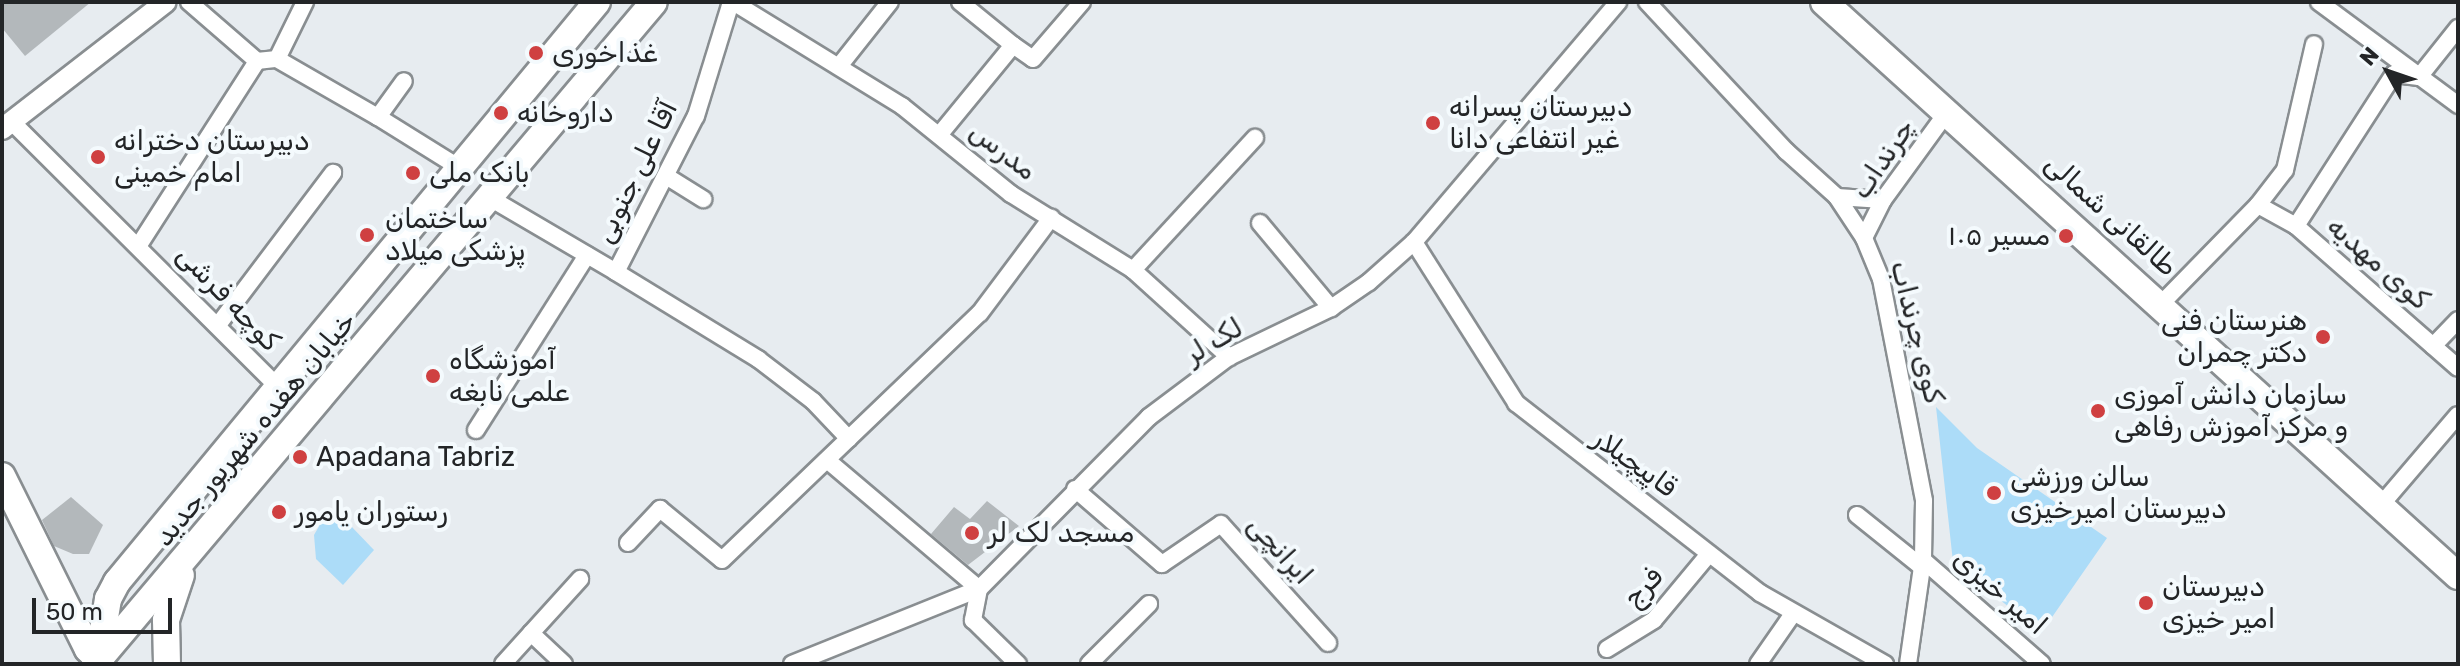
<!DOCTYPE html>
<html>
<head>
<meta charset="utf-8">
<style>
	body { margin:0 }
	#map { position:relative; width:2460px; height:666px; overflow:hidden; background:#e7ecf0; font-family:Rubik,"Noto Sans Arabic",sans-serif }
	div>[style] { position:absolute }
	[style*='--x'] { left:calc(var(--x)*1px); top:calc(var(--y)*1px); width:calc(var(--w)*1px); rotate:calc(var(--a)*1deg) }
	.green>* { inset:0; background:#acdcf8 }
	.building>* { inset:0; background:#b3b8bb }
	.roads { filter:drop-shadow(2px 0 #898e91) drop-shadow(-2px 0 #898e91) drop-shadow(0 2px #898e91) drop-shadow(0 -2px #898e91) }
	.minor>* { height:16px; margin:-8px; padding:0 8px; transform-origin:8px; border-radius:8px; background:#fff }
	.tertiary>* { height:20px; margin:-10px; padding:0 10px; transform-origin:10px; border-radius:10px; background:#fff }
	.primary>* { height:26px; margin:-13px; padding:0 13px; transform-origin:13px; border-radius:13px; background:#fff }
	.dots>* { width:22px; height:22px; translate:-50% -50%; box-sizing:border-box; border:4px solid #f4fafd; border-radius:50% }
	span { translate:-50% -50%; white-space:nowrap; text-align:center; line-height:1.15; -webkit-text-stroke:8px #f4fafd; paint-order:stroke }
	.poi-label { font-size:28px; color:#232527 }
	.left { translate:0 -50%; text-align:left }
	.right { translate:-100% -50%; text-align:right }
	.street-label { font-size:28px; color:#232527 }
	.frame { position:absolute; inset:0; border:4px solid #232527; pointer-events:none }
	.north { position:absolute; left:2348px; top:32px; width:80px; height:80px; -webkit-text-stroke:6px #f4fafd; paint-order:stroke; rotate:310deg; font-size:22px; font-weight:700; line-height:32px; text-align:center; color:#232527 }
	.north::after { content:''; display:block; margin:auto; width:28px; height:36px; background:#232527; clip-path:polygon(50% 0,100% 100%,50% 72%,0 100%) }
	.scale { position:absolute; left:32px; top:598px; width:140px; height:36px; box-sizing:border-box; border:4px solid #232527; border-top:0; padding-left:10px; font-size:24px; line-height:28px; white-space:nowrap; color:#232527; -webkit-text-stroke:6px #f4fafd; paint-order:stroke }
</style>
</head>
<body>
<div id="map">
	<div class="green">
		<div style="clip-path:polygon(1936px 407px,1977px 448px,2107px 538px,2041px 633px,1953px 562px)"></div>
		<div style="clip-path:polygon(326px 514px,349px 524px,374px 550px,343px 585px,316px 559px,314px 535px)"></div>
	</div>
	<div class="building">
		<div style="clip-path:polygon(2px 2px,91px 2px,25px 56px,2px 28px)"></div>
		<div style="clip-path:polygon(71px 497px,103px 525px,89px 554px,73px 554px,54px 546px,42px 520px)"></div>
		<div style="clip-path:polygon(987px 501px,1019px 526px,968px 565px,931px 534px,954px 507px,970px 519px)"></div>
	</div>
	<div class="roads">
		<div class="minor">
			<div style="--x:189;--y:2;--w:90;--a:40.9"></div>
			<div style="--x:733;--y:2;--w:198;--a:31.6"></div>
			<div style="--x:902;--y:106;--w:140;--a:38.9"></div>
			<div style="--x:1011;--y:194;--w:144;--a:31.9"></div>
			<div style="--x:1133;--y:270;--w:130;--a:42.2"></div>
			<div style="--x:960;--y:2;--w:68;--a:39.1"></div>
			<div style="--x:1647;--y:2;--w:204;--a:47"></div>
			<div style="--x:1786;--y:151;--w:69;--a:42"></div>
			<div style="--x:1837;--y:197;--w:49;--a:56.6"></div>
			<div style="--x:1864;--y:238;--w:44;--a:67.5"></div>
			<div style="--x:1881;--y:279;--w:226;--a:79"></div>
			<div style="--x:1924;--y:501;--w:59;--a:91"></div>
			<div style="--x:1923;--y:560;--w:105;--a:98.2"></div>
			<div style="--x:2319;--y:2;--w:173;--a:36.5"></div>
			<div style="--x:277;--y:59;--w:64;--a:-63.8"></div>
			<div style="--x:840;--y:65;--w:80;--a:-51.6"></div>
			<div style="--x:378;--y:117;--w:97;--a:31.9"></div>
			<div style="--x:12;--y:122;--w:375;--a:44.9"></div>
			<div style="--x:940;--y:134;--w:115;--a:-50.6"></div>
			<div style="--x:1013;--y:45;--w:24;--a:35"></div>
			<div style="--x:1033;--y:59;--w:75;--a:-49.3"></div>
			<div style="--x:666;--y:176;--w:44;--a:31.9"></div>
			<div style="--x:1837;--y:197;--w:46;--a:3.7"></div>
			<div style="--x:490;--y:198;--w:146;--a:30.4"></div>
			<div style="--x:616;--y:272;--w:175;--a:-62.9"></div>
			<div style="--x:696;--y:116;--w:119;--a:-72.9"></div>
			<div style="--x:2258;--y:205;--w:43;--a:28.9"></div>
			<div style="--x:2296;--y:226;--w:215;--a:41.2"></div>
			<div style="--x:1260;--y:223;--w:111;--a:50.1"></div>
			<div style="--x:2296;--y:226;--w:181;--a:-57.2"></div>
			<div style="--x:2394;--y:74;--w:25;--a:7"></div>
			<div style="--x:2419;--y:77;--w:63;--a:-51.5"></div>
			<div style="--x:1864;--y:238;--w:42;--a:-63.4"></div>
			<div style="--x:1883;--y:200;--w:110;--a:-53.9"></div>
			<div style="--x:1414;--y:242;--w:191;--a:57.6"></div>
			<div style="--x:1516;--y:403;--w:309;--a:37.9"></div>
			<div style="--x:1760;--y:593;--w:144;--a:29.6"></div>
			<div style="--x:139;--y:245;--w:219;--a:-57.3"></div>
			<div style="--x:257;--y:61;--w:20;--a:-6"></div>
			<div style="--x:277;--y:59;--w:116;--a:29.9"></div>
			<div style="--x:378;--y:117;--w:44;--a:-54.2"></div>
			<div style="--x:1133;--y:270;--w:180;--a:-47.3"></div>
			<div style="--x:616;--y:272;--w:167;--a:31.5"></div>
			<div style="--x:758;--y:359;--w:69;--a:37.4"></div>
			<div style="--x:813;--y:401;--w:52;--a:46.5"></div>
			<div style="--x:2161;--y:304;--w:139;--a:-45.6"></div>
			<div style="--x:2258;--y:205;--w:44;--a:-52.4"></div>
			<div style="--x:2285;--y:170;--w:129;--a:-77"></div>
			<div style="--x:218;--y:325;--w:191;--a:-52.9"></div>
			<div style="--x:2433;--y:346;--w:36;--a:-46"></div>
			<div style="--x:476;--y:430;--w:207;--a:-57.6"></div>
			<div style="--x:827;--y:460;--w:199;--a:40.3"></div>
			<div style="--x:979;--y:589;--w:32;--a:101"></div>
			<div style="--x:973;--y:620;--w:63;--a:44.4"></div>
			<div style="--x:1075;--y:489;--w:115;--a:40.8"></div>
			<div style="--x:1162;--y:564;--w:71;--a:-34.1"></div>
			<div style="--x:1221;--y:524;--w:160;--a:48"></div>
			<div style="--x:2381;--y:505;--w:118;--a:-49.5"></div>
			<div style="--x:1857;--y:515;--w:83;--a:38.7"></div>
			<div style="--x:628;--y:543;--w:47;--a:-46.7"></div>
			<div style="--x:660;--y:509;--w:80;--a:39.4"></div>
			<div style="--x:722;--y:560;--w:357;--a:-43.8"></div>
			<div style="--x:980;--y:313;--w:119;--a:-53.2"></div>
			<div style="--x:1923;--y:560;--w:158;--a:41.2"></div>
			<div style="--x:531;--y:633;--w:45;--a:43.2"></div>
			<div style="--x:1607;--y:649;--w:55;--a:-31.7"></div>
			<div style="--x:1654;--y:620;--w:86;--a:-50.2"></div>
			<div style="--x:503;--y:664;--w:115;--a:-47.8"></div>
			<div style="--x:792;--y:664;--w:201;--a:-21.9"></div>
			<div style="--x:979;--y:589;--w:242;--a:-45.3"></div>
			<div style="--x:1149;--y:417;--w:100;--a:-36.9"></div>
			<div style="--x:1229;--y:357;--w:113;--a:-25.7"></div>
			<div style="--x:1331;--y:308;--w:46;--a:-34.4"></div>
			<div style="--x:1369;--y:282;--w:60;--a:-41.6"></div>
			<div style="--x:1414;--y:242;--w:315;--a:-49.6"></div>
			<div style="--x:1089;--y:664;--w:85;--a:-45"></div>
			<div style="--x:1758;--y:664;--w:60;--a:-55.2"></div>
		</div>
		<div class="tertiary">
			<div style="--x:2;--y:129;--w:207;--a:-37.8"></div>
		</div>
		<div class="primary">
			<div style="--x:1824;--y:2;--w:855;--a:42.16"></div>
			<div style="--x:2;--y:476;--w:193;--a:63.6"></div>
			<div style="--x:88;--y:649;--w:18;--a:45"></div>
			<div style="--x:98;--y:660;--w:62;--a:-80.7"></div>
			<div style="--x:108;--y:599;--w:19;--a:-62"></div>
			<div style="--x:117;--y:582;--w:753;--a:-50.39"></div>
			<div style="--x:95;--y:664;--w:866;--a:-49.82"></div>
			<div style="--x:167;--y:664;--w:44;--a:-91.3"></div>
			<div style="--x:166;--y:620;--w:47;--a:-71.6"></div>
		</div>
	</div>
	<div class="dots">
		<div style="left:536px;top:53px;background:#cf4041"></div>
		<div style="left:501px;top:113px;background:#cf4041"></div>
		<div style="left:1433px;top:123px;background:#cf4041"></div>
		<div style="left:98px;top:157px;background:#cf4041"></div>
		<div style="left:413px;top:173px;background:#cf4041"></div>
		<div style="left:367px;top:235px;background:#cf4041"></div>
		<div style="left:2066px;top:236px;background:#cf4041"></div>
		<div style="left:2323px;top:337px;background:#cf4041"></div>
		<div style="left:433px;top:376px;background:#cf4041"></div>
		<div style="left:2098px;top:411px;background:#cf4041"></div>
		<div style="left:300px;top:457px;background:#cf4041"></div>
		<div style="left:1994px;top:493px;background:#cf4041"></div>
		<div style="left:279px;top:512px;background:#cf4041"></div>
		<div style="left:972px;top:533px;background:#cf4041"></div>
		<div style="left:2146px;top:603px;background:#cf4041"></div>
	</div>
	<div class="poi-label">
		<span class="left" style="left:552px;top:53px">غذاخوری</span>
		<span class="left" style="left:1449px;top:123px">دبیرستان پسرانه<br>غیر انتفاعی دانا</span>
		<span class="left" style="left:517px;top:113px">داروخانه</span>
		<span class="left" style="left:114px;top:157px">دبیرستان دخترانه<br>امام خمینی</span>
		<span class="left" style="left:429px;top:173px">بانک ملی</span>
		<span class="left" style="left:385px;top:235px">ساختمان<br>پزشکی میلاد</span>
		<span class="right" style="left:2050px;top:236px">مسیر ۱۰۵</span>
		<span class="right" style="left:2307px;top:337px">هنرستان فنی<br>دکتر چمران</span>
		<span class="left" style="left:449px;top:376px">آموزشگاه<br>علمی نابغه</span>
		<span class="left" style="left:2114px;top:411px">سازمان دانش آموزی<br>و مرکز آموزش رفاهی</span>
		<span class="left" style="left:316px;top:457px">Apadana Tabriz</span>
		<span class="left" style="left:2010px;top:493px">سالن ورزشی<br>دبیرستان امیرخیزی</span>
		<span class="left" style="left:295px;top:512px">رستوران یامور</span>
		<span class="left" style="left:988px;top:533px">مسجد لک لر</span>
		<span class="left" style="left:2162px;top:603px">دبیرستان<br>امیر خیزی</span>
	</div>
	<div class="street-label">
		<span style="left:1003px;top:151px;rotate:38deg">مدرس</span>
		<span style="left:1883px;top:159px;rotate:-56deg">چرنداب</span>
		<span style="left:636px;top:172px;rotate:-64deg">آقا علی جنوبی</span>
		<span style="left:2111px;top:215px;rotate:42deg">طالقانی شمالی</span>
		<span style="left:2378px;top:263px;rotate:41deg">کوی ‌‌‌مهدیه</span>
		<span style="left:228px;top:298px;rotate:46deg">کوچه فرشی</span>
		<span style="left:1917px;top:332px;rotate:76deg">کوی چرنداب</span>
		<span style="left:1214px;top:341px;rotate:-31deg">لک لر</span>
		<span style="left:255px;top:429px;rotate:-50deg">خیابان هفده شهریور جدید</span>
		<span style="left:1635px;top:463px;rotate:36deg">قاپیچیلار</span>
		<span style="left:1280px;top:550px;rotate:48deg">ایرانچی</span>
		<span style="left:1643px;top:587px;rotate:-45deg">فرج</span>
		<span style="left:2000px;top:592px;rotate:41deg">امیر خیزی</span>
	</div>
	<div class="frame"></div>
	<div class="north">N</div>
	<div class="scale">50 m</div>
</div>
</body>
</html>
